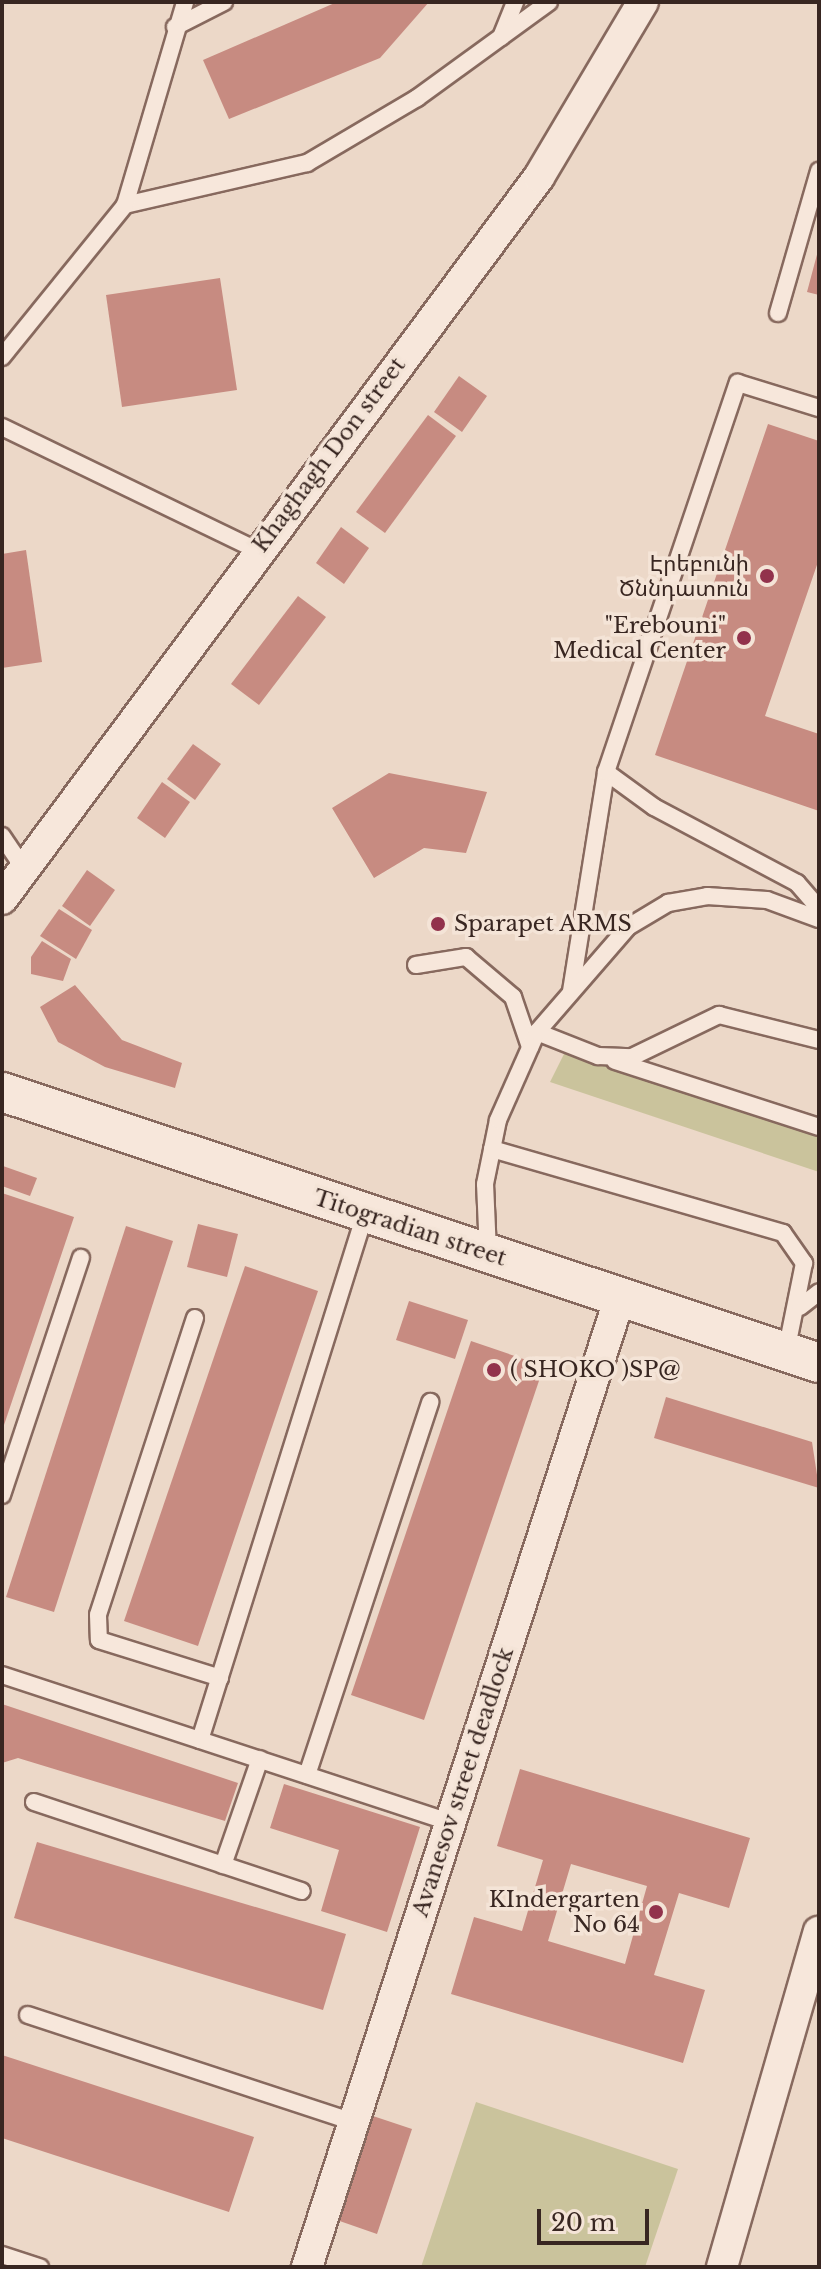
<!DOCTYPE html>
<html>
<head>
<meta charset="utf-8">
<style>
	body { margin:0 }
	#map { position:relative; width:821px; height:2269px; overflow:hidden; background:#ecd8c8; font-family:"Libre Baskerville","Noto Sans Armenian",serif }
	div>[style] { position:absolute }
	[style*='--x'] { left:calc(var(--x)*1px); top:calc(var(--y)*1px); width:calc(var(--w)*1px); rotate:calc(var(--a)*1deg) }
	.green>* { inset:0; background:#cac39c }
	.building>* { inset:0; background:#c78b81 }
	.roads { filter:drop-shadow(2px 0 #87695e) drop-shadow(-2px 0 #87695e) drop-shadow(0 2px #87695e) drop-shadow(0 -2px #87695e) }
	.service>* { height:16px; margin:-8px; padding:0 8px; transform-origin:8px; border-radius:8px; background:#f7e7db }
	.minor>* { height:30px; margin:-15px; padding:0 15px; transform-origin:15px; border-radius:15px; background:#f7e7db }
	.tertiary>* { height:38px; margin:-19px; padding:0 19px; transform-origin:19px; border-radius:19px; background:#f7e7db }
	.dots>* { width:22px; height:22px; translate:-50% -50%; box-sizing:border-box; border:4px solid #f4e4d7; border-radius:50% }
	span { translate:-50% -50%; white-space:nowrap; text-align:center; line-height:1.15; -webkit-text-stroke:7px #f4e4d7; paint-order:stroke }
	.street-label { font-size:22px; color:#382621 }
	.poi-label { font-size:22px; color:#382621 }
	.right { translate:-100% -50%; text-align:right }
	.left { translate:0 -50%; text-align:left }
	.frame { position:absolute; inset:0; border:4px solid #382621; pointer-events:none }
	.scale { position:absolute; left:537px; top:2209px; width:112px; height:36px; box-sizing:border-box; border:4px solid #382621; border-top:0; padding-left:10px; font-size:24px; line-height:28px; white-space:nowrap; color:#382621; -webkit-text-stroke:6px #f4e4d7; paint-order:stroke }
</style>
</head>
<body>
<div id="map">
	<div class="green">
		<div style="clip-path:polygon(566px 1050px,819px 1134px,819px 1172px,550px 1082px)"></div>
		<div style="clip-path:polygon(476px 2102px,678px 2169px,645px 2267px,421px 2267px)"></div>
	</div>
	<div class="building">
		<div style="clip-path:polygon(337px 2px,429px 2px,380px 58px,229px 119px,203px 60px)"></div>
		<div style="clip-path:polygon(819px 247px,819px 295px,807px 292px)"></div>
		<div style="clip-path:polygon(220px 278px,237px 390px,122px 407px,106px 295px)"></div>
		<div style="clip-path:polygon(459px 376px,487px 396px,462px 432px,434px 412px)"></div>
		<div style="clip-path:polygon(428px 415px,456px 436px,385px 533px,356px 512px)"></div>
		<div style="clip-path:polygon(768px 424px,819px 441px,819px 559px,765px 716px,819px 734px,819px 811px,655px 755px)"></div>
		<div style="clip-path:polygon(341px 527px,369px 548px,344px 584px,316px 563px)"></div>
		<div style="clip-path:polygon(26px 550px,42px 662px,2px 668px,2px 554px)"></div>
		<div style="clip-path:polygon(298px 596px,326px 617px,259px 705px,231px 684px)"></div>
		<div style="clip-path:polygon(193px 744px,221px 764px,195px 800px,167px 779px)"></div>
		<div style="clip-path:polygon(389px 773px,487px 792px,466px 853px,424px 848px,374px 878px,332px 808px)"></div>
		<div style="clip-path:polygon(162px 782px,190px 802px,165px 838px,137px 818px)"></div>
		<div style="clip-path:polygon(87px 870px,115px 890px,90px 926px,62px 906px)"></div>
		<div style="clip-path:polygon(59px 909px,92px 930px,76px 959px,40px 936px)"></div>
		<div style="clip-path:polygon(42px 941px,71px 959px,63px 981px,31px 974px,31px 957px)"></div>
		<div style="clip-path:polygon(75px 985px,122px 1040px,182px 1063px,175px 1088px,105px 1067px,58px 1042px,40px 1007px)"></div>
		<div style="clip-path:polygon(3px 1166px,37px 1178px,30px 1196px,2px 1186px)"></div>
		<div style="clip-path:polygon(2px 1193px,74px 1217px,3px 1428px,2px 1428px)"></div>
		<div style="clip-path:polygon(198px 1224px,238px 1234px,227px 1277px,187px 1267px)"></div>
		<div style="clip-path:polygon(126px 1226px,173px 1241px,54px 1612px,6px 1597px)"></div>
		<div style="clip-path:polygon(245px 1266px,318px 1291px,198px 1646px,124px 1621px)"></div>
		<div style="clip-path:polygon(409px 1301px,468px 1320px,455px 1359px,396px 1340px)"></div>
		<div style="clip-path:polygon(471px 1341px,544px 1366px,424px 1720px,351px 1695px)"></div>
		<div style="clip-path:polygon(666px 1397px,812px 1442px,819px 1488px,654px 1438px)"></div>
		<div style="clip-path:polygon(2px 1704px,238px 1783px,225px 1821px,18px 1758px,2px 1763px)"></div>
		<div style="clip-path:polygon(evenodd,520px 1769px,750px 1838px,729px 1908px,679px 1893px,654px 1975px,705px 1990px,683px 2063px,451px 1994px,474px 1917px,522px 1931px,543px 1860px,497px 1846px,520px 1769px,571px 1864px,647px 1886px,625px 1964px,548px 1941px,571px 1864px)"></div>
		<div style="clip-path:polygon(284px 1784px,420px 1827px,387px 1932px,321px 1911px,339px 1850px,270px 1828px)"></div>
		<div style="clip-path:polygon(37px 1842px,346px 1934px,323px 2010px,14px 1918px)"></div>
		<div style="clip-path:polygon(2px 2055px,254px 2137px,229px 2212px,2px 2138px)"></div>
		<div style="clip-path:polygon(367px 2114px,412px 2129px,377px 2234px,331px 2218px)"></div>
	</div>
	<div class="roads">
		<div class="service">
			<div style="--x:175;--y:27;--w:55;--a:-27"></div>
			<div style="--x:501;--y:37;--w:38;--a:-68"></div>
			<div style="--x:125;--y:205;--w:187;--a:-13"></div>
			<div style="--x:307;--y:163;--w:128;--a:-30.6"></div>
			<div style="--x:417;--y:98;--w:163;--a:-36"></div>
			<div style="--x:778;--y:313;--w:148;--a:-73.9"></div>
			<div style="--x:2;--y:357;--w:196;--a:-51"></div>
			<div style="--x:125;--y:205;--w:212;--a:-73.5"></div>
			<div style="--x:2;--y:427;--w:283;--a:25.8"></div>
			<div style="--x:606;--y:772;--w:59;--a:36.1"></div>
			<div style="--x:654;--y:807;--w:162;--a:28"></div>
			<div style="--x:797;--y:883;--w:33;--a:49"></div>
			<div style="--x:2;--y:836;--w:40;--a:56"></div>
			<div style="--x:416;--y:965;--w:51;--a:-9.1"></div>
			<div style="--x:466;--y:957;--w:62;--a:40.4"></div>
			<div style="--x:513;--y:997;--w:53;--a:71.2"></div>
			<div style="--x:571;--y:991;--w:222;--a:-80.9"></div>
			<div style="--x:606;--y:772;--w:411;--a:-71.3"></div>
			<div style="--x:738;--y:383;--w:85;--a:17.2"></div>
			<div style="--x:537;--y:1032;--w:66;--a:21.5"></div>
			<div style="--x:598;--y:1056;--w:34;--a:2"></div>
			<div style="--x:632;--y:1057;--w:97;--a:-25.8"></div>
			<div style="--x:719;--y:1015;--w:103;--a:14"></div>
			<div style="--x:615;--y:1061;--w:214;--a:17.9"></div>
			<div style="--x:492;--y:1149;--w:303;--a:16.1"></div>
			<div style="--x:783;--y:1233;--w:37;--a:55"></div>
			<div style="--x:804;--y:1263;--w:91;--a:101.4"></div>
			<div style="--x:488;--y:1252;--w:68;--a:-92.5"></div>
			<div style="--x:485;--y:1184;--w:65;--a:-78.5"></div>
			<div style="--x:498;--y:1120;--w:96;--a:-66.1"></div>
			<div style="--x:537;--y:1032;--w:139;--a:-49.1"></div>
			<div style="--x:628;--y:927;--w:47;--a:-31"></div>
			<div style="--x:668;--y:903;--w:40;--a:-10"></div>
			<div style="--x:707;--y:896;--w:60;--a:3.8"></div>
			<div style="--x:767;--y:900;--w:55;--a:20.1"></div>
			<div style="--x:800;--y:1307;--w:24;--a:-38"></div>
			<div style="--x:195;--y:1318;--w:312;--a:108.1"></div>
			<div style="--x:98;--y:1615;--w:25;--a:88"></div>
			<div style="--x:99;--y:1640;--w:127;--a:17.4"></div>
			<div style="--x:2;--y:1495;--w:250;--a:-71.6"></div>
			<div style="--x:2;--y:1675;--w:472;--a:18.2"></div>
			<div style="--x:200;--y:1740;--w:551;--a:-72.58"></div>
			<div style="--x:307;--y:1775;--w:393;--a:-71.7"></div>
			<div style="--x:34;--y:1802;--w:282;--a:18.4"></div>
			<div style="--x:223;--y:1865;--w:112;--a:-70.8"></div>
			<div style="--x:28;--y:2015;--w:343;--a:18.2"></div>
			<div style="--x:2;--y:2255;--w:40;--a:18"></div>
		</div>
		<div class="minor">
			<div style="--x:2;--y:899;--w:900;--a:-53.36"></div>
			<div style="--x:539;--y:177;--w:204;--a:-59.3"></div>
			<div style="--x:307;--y:2267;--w:1019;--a:-72.12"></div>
			<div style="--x:722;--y:2267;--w:349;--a:-73.9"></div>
		</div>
		<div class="tertiary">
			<div style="--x:2;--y:1092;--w:861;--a:18.35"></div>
		</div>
	</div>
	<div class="dots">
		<div style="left:767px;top:576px;background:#92324c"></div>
		<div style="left:744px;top:638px;background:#92324c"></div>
		<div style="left:438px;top:924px;background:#92324c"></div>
		<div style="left:494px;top:1370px;background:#92324c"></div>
		<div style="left:656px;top:1912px;background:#92324c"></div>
	</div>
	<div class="street-label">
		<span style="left:329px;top:455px;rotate:-53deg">Khaghagh Don street</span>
		<span style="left:410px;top:1228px;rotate:18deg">Titogradian street</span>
		<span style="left:463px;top:1782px;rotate:-72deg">Avanesov street deadlock</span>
	</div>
	<div class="poi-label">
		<span class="right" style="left:749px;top:576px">Էրեբունի<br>Ծննդատուն</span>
		<span class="right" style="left:726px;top:638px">"Erebouni"<br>Medical Center</span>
		<span class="left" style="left:454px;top:924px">Sparapet ARMS</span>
		<span class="left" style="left:510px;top:1370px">( SHOKO )SP@</span>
		<span class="right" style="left:640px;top:1912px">KIndergarten<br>No 64</span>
	</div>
	<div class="frame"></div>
	<div class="scale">20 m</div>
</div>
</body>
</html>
